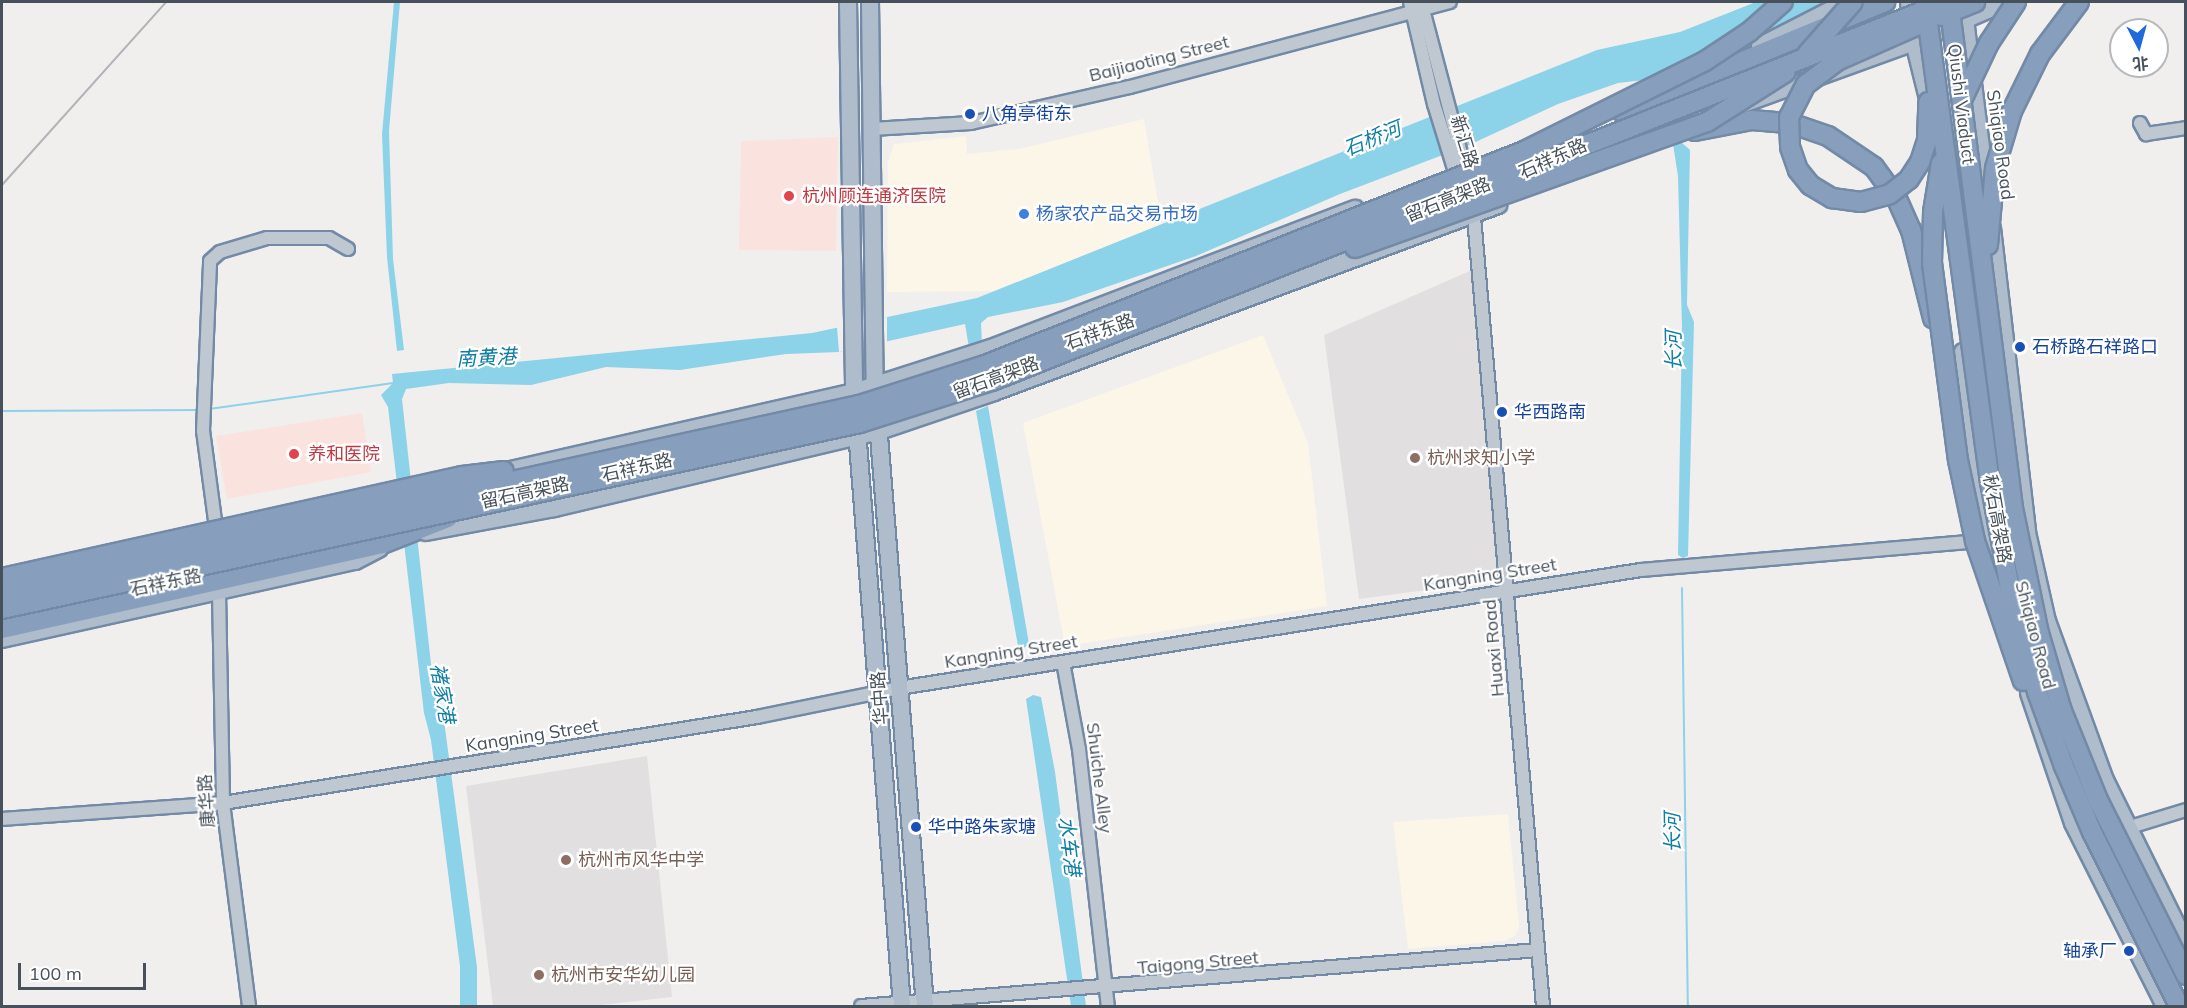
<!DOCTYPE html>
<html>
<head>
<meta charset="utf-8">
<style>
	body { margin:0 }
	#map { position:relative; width:2187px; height:1008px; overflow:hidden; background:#f1eeee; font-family:Mulish,"Noto Sans SC",sans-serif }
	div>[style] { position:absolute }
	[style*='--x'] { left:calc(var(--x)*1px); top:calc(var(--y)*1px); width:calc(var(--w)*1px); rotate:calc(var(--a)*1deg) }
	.commercial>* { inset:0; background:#fbf6e8 }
	.education>* { inset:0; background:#e2dfe0 }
	.medical>* { inset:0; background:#fae3df }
	.water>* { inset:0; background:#8cd2e9 }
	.pier>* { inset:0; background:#f1eeee }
	.stream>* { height:2px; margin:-1px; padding:0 1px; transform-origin:1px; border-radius:1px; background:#8cd2e9 }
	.roads { filter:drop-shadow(2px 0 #738aa7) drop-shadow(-2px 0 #738aa7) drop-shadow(0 2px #738aa7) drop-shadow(0 -2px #738aa7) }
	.minor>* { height:12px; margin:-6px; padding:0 6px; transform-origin:6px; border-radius:6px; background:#bfc8d0 }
	.major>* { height:16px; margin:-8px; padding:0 8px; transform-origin:8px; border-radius:8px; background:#afbccc }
	.highway>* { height:18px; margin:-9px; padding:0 9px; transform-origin:9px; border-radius:9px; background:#879fbc }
	.rail>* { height:2px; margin:-1px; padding:0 1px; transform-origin:1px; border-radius:1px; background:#b1b3b8 }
	.bridges { filter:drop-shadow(2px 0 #738aa7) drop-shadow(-2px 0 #738aa7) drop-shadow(0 2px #738aa7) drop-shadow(0 -2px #738aa7) }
	.highway-bridge>* { height:18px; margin:-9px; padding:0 9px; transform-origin:9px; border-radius:9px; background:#879fbc }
	.dots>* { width:16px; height:16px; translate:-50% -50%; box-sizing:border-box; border:3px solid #fff; border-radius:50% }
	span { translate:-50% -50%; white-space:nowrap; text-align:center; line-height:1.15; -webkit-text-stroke:4.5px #fff; paint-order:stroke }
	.street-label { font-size:18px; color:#47515b }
	.transit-label { font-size:18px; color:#164399 }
	.left { translate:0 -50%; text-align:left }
	.right { translate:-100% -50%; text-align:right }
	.health-label { font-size:18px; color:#be3a42 }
	.shop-label { font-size:18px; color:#366cbe }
	.education-label { font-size:18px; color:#785e54 }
	.water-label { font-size:20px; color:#117fa4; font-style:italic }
	.frame { position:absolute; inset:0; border:3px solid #47515b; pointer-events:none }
	.north { position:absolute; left:2109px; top:18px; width:60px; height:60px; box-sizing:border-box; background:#fff; border:2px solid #b5b9bd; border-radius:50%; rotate:174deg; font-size:16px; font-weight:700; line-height:24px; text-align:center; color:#47515b }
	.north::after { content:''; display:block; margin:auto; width:21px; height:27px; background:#1f69da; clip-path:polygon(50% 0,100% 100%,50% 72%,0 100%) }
	.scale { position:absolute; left:18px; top:963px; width:128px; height:27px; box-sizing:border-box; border:3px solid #47515b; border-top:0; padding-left:8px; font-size:18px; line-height:21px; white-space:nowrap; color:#47515b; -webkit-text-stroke:4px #fff; paint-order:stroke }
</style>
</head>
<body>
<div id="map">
	<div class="commercial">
		<div style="clip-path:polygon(1144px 119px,1162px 225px,998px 291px,887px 292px,888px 161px,894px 144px,966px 136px,967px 154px,1019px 149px)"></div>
		<div style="clip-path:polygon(1263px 335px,1308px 443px,1327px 606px,1065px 646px,1023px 423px)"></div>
		<div style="clip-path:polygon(1508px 814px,1519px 926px,1516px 935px,1505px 941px,1408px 949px,1393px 822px)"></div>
	</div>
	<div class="education">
		<div style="clip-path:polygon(1472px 270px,1502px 580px,1359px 599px,1324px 335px)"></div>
		<div style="clip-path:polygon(647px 756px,672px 997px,592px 1006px,493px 1006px,466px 786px)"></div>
	</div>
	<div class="medical">
		<div style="clip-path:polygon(838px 137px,836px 251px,739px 250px,741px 141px)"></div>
		<div style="clip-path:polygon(362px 413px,371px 472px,227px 499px,216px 436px)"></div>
	</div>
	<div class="water">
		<div style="clip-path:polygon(394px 2px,400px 2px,389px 131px,393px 259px,404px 350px,397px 351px,387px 257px,382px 134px)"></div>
		<div style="clip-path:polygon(1756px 2px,1835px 2px,1653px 79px,1618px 83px,1558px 104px,1469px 145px,1340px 194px,1196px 256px,1063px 302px,988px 317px,981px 323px,982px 344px,969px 348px,965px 324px,839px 352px,786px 354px,680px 370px,606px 367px,531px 385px,449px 383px,406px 389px,402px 399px,431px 664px,445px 728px,477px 967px,477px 1006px,460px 1006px,460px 966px,431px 740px,424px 713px,388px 407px,381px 395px,393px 383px,392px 374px,812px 333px,977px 298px,1597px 50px,1680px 32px)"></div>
		<div style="clip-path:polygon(1681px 142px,1690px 150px,1687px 305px,1694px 322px,1688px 556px,1683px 558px,1678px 555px,1682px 327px,1678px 176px,1673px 144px)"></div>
		<div style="clip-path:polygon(988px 406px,1029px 644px,1024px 648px,1018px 646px,976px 411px)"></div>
		<div style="clip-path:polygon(1033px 695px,1041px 697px,1055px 772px,1086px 1006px,1071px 1006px,1026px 699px)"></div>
	</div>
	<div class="pier">
		<div style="clip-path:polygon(887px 317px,887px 342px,839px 352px,837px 327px)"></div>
	</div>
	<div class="stream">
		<div style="--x:209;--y:409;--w:186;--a:-8"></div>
		<div style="--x:2;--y:411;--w:198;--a:-0.3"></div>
		<div style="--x:1682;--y:588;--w:418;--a:89.2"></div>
	</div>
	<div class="roads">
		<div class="minor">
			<div style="--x:1410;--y:2;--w:105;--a:76.8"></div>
			<div style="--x:1434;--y:104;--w:85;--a:72.8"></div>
			<div style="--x:1421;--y:2;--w:184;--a:75.2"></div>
			<div style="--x:2140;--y:123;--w:13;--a:61"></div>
			<div style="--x:2146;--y:134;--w:40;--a:-8.5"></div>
			<div style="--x:872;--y:129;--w:99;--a:-3.5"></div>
			<div style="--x:971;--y:123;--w:163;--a:-12.8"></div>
			<div style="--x:1130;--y:87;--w:331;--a:-14.9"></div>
			<div style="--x:1473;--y:206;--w:803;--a:85"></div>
			<div style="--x:216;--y:528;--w:98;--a:-97.6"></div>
			<div style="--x:203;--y:431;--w:170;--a:-87.6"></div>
			<div style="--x:210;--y:261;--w:13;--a:-42"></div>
			<div style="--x:220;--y:252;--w:49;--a:-16.6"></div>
			<div style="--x:267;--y:238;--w:62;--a:0"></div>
			<div style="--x:329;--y:238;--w:22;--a:30"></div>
			<div style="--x:219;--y:592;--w:211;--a:88.9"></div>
			<div style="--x:223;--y:803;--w:205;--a:82.7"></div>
			<div style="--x:1063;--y:662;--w:88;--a:79.6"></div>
			<div style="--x:1079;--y:749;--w:259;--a:83.6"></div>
			<div style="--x:2;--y:819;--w:222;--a:-4.1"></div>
			<div style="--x:223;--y:803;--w:541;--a:-9.15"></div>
			<div style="--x:757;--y:717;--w:145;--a:-11.5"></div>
			<div style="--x:899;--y:688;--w:751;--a:-9.04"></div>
			<div style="--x:1641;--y:570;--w:387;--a:-4.9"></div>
			<div style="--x:2127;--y:828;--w:62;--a:-17"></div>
			<div style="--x:861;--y:1006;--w:679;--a:-4.73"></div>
		</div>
		<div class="major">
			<div style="--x:848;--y:2;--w:390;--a:89.1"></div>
			<div style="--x:854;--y:392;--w:616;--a:85.53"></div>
			<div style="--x:870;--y:2;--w:384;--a:89.3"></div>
			<div style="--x:875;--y:386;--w:622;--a:85.39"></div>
			<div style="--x:1909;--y:2;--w:40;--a:82.9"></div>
			<div style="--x:1914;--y:42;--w:75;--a:76.1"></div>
			<div style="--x:1964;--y:11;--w:193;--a:82.9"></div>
			<div style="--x:1760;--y:46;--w:97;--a:-27.1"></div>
			<div style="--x:1743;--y:104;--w:182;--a:-19.9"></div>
			<div style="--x:1914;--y:42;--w:100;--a:-23.5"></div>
			<div style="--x:1992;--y:228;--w:311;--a:83.4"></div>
			<div style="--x:2028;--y:537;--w:86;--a:77.3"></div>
			<div style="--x:2047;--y:621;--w:169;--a:70"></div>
			<div style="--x:2105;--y:780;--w:183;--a:63.7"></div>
			<div style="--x:1963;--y:352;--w:133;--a:82.7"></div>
			<div style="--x:1980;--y:484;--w:93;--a:78.2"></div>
			<div style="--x:493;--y:474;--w:370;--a:-12.8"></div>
			<div style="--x:854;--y:392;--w:141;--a:-17.8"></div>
			<div style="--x:988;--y:349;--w:393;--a:-20.9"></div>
			<div style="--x:426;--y:532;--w:130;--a:-10.6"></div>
			<div style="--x:554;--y:508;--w:334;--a:-13.3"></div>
			<div style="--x:879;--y:431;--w:121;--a:-18.7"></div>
			<div style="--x:994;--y:392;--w:538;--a:-20.36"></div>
			<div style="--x:2;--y:639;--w:362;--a:-12.5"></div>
			<div style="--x:355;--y:561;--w:27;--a:-27"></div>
			<div style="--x:2029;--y:693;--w:137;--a:71.3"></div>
			<div style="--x:2073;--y:823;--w:205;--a:63.3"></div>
		</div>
		<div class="highway">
			<div style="--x:1621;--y:111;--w:286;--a:-22.4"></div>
			<div style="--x:1695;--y:131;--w:58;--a:-10.9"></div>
			<div style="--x:1752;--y:120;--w:38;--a:5"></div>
			<div style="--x:1790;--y:123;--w:40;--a:18.9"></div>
			<div style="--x:1828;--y:136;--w:55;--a:34"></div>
			<div style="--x:1874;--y:167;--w:39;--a:54"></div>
			<div style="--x:1897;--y:199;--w:34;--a:66"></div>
			<div style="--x:1911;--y:230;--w:91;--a:76"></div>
			<div style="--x:2;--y:629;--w:389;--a:-12.6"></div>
			<div style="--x:382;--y:544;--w:71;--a:-21.5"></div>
		</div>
	</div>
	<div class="rail">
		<div style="--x:2;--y:185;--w:246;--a:-48.1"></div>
	</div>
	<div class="bridges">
		<div class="highway-bridge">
			<div style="--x:1925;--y:2;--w:484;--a:82.3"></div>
			<div style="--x:1990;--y:482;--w:130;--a:79.4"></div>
			<div style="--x:2014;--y:610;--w:85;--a:74.3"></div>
			<div style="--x:2037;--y:692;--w:79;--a:70"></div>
			<div style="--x:2064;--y:766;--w:72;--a:67"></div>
			<div style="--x:2092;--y:832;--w:195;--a:63.4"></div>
			<div style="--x:1949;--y:2;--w:510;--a:82.79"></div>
			<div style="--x:2013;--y:508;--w:128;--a:78.3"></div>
			<div style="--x:2039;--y:633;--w:81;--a:73.6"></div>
			<div style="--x:2062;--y:711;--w:96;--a:68"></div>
			<div style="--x:2098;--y:800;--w:196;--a:63.3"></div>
			<div style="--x:1941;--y:16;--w:37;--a:-22"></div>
			<div style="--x:1916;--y:26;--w:86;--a:156.1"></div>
			<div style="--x:1837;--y:61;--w:39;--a:143"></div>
			<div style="--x:1806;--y:84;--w:37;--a:117"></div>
			<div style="--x:1789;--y:117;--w:30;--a:88"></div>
			<div style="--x:1790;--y:147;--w:24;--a:71"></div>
			<div style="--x:1798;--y:170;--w:19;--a:51"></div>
			<div style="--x:1810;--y:185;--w:26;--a:31"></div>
			<div style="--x:1832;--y:198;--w:29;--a:8"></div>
			<div style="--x:1861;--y:202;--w:30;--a:-15"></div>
			<div style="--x:1890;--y:194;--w:24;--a:-38"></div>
			<div style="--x:1909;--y:179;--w:20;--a:-57"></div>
			<div style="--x:1920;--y:162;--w:23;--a:-72"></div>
			<div style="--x:1927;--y:140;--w:38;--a:-88"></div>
			<div style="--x:1807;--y:54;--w:69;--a:-48.5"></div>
			<div style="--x:1962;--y:100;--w:63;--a:-64.7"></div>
			<div style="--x:1989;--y:43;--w:49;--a:-56.6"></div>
			<div style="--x:1941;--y:163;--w:50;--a:99.3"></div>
			<div style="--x:1933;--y:212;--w:51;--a:91.1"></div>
			<div style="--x:1932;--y:263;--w:199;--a:82.5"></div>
			<div style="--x:1958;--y:460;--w:83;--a:78.1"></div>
			<div style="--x:1975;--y:541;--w:148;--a:71.1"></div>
			<div style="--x:1988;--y:245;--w:77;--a:-84.8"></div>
			<div style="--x:1995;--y:168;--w:59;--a:-73.4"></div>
			<div style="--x:2012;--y:111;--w:64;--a:-63.8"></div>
			<div style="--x:2040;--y:54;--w:65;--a:-53.1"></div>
			<div style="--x:1355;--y:248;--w:374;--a:-19.7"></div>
			<div style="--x:1707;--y:122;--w:93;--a:-32.3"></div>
			<div style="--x:2;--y:578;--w:471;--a:-12.5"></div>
			<div style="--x:462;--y:476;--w:42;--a:-6.8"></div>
			<div style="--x:2;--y:593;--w:877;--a:-12.37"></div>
			<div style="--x:859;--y:405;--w:132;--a:-17.6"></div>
			<div style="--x:985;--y:365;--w:580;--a:-21.65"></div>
			<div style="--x:1524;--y:151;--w:202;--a:-26.4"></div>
			<div style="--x:1705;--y:61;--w:53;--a:-33.4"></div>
			<div style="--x:1749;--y:32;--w:45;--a:-41.4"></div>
			<div style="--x:2;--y:609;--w:878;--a:-12.23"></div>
			<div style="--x:860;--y:423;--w:139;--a:-17.7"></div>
			<div style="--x:992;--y:381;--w:1027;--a:-21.67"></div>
		</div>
	</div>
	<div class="dots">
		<div style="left:970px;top:114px;background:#1a4fb4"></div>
		<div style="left:789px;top:196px;background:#e0444e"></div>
		<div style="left:1024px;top:214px;background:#3f7fe0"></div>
		<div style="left:2020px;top:347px;background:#1a4fb4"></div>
		<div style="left:1502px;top:412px;background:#1a4fb4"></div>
		<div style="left:294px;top:454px;background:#e0444e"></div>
		<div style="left:1415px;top:458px;background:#8d6e63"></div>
		<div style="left:916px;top:827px;background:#1a4fb4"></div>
		<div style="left:566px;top:860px;background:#8d6e63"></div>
		<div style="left:2129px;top:951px;background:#1a4fb4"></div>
		<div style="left:539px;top:975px;background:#8d6e63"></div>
	</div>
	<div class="street-label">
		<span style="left:1159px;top:59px;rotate:-14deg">Baijiaoting Street</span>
		<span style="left:1961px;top:104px;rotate:83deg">Qiushi Viaduct</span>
		<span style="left:1464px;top:142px;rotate:73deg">新汇路</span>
		<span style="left:2000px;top:145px;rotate:82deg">Shiqiao Road</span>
		<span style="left:1553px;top:159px;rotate:-24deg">石祥东路</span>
		<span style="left:1448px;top:200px;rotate:-22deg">留石高架路</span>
		<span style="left:1100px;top:332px;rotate:-20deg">石祥东路</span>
		<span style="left:996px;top:378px;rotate:-20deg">留石高架路</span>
		<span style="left:637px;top:468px;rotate:-13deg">石祥东路</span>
		<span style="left:525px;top:493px;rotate:-12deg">留石高架路</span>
		<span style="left:1997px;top:519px;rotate:80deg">秋石高架路</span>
		<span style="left:1490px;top:575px;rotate:-9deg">Kangning Street</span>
		<span style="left:166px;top:583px;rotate:-12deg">石祥东路</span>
		<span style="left:2035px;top:635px;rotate:75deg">Shiqiao Road</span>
		<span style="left:1494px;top:648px;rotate:-95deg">Huaxi Road</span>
		<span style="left:1011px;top:652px;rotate:-9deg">Kangning Street</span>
		<span style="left:880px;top:698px;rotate:-94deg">华中路</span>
		<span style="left:532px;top:736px;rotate:-9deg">Kangning Street</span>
		<span style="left:1099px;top:778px;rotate:83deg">Shuiche Alley</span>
		<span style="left:207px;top:801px;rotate:-94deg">康华路</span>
		<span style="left:1198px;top:963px;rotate:-5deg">Taigong Street</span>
	</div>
	<div class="transit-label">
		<span class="left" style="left:982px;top:114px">八角亭街东</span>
		<span class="left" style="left:2032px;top:347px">石桥路石祥路口</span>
		<span class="left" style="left:1514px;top:412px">华西路南</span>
		<span class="left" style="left:928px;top:827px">华中路朱家塘</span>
		<span class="right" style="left:2117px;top:951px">轴承厂</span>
	</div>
	<div class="health-label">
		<span class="left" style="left:802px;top:196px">杭州顾连通济医院</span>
		<span class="left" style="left:308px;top:454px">养和医院</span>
	</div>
	<div class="shop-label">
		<span class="left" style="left:1036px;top:214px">杨家农产品交易市场</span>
	</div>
	<div class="education-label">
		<span class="left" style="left:1427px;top:458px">杭州求知小学</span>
		<span class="left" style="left:578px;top:860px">杭州市风华中学</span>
		<span class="left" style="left:551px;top:975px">杭州市安华幼儿园</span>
	</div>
	<div class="water-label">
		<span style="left:1372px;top:138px;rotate:-22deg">石桥河</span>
		<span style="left:1673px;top:351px;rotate:-91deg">长河</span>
		<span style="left:486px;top:357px;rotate:-3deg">南黄港</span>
		<span style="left:443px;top:693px;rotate:80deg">褚家港</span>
		<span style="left:1672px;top:833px;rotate:-91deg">长河</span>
		<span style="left:1070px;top:846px;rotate:83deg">水车港</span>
	</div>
	<div class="frame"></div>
	<div class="north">北</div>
	<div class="scale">100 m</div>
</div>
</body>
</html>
